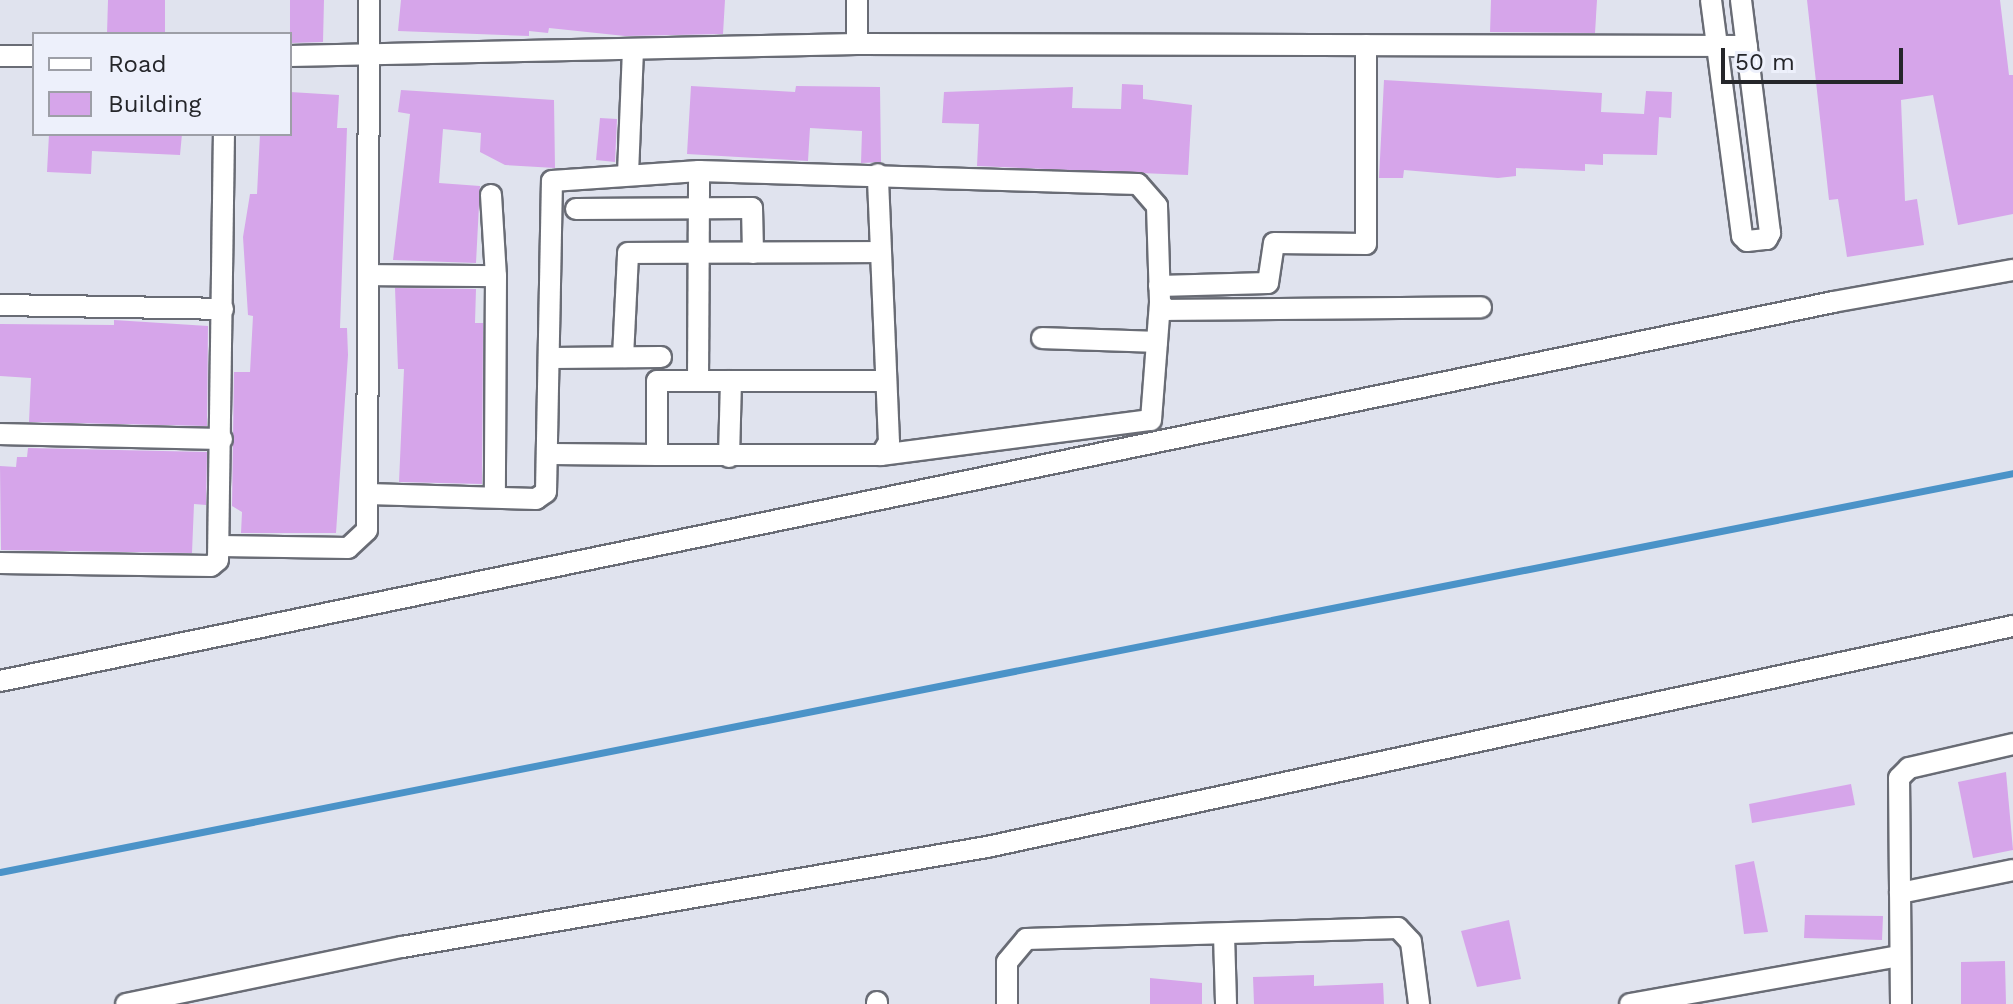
<!DOCTYPE html>
<html>
<head>
<meta charset="utf-8">
<style>
	body { margin:0 }
	#map { position:relative; width:2013px; height:1004px; overflow:hidden; background:#e0e3ee; font-family:"Work Sans",sans-serif }
	div>[style] { position:absolute }
	[style*='--x'] { left:calc(var(--x)*1px); top:calc(var(--y)*1px); width:calc(var(--w)*1px); rotate:calc(var(--a)*1deg) }
	.stream>* { height:7px; margin:-3.5px; padding:0 3.5px; transform-origin:3.5px; border-radius:3.5px; background:#4b93c8 }
	.building>* { inset:0; background:#d6a5ea }
	.roads { filter:drop-shadow(2px 0 #696c75) drop-shadow(-2px 0 #696c75) drop-shadow(0 2px #696c75) drop-shadow(0 -2px #696c75) }
	.minor>* { height:20px; margin:-10px; padding:0 10px; transform-origin:10px; border-radius:10px; background:#fff }
	span { translate:-50% -50%; white-space:nowrap; text-align:center; line-height:1.15; -webkit-text-stroke:6px #edf0fb; paint-order:stroke }
	.legend { position:absolute; left:32px; top:32px; width:260px; height:104px; box-sizing:border-box; background:#edf0fb; border:2px solid #9d9fa7; margin:0; padding:10px 14px; list-style:none; font-size:24px; color:#25262a }
	.legend li { display:flex; align-items:center; gap:16px; height:40px }
	.legend b { width:40px; border:2px solid #9d9fa7 }
	.scale { position:absolute; left:1721px; top:48px; width:182px; height:36px; box-sizing:border-box; border:4px solid #25262a; border-top:0; padding-left:10px; font-size:24px; line-height:28px; white-space:nowrap; color:#25262a; -webkit-text-stroke:6px #edf0fb; paint-order:stroke }
</style>
</head>
<body>
<div id="map">
	<div class="stream">
		<div style="--x:0;--y:872;--w:2052;--a:-11.21"></div>
	</div>
	<div class="building">
		<div style="clip-path:polygon(108px 0,165px 0,165px 34px,107px 34px)"></div>
		<div style="clip-path:polygon(290px 0,324px 0,323px 42px,290px 43px)"></div>
		<div style="clip-path:polygon(401px 0,725px 0,723px 34px,625px 36px,549px 28px,548px 33px,529px 31px,529px 36px,398px 31px)"></div>
		<div style="clip-path:polygon(1491px 0,1597px 0,1595px 33px,1490px 32px)"></div>
		<div style="clip-path:polygon(1807px 0,2000px 0,2009px 75px,2013px 75px,2013px 214px,1958px 225px,1933px 95px,1901px 100px,1905px 201px,1917px 199px,1924px 245px,1847px 257px,1838px 199px,1829px 200px)"></div>
		<div style="clip-path:polygon(1384px 80px,1602px 93px,1601px 112px,1644px 114px,1646px 91px,1672px 92px,1671px 118px,1659px 117px,1657px 155px,1603px 154px,1603px 165px,1585px 164px,1585px 171px,1516px 168px,1516px 176px,1498px 178px,1404px 170px,1403px 178px,1379px 178px)"></div>
		<div style="clip-path:polygon(1122px 84px,1143px 85px,1143px 99px,1192px 105px,1188px 175px,977px 166px,979px 124px,942px 123px,944px 92px,1073px 87px,1072px 108px,1121px 109px)"></div>
		<div style="clip-path:polygon(691px 86px,795px 92px,796px 86px,880px 87px,881px 162px,861px 163px,862px 131px,810px 128px,808px 161px,687px 154px)"></div>
		<div style="clip-path:polygon(401px 90px,554px 100px,555px 168px,505px 165px,480px 152px,481px 133px,443px 129px,439px 183px,480px 186px,476px 263px,393px 260px,410px 114px,398px 112px)"></div>
		<div style="clip-path:polygon(290px 92px,339px 95px,337px 128px,347px 128px,340px 328px,347px 328px,348px 355px,336px 533px,241px 533px,242px 512px,232px 506px,234px 372px,250px 372px,253px 316px,248px 315px,243px 237px,250px 194px,257px 194px,260px 134px,290px 134px)"></div>
		<div style="clip-path:polygon(600px 118px,617px 119px,615px 162px,596px 160px)"></div>
		<div style="clip-path:polygon(49px 134px,182px 134px,180px 155px,92px 151px,91px 174px,47px 172px)"></div>
		<div style="clip-path:polygon(395px 288px,476px 289px,475px 323px,483px 323px,482px 484px,399px 482px,404px 369px,398px 369px)"></div>
		<div style="clip-path:polygon(114px 320px,208px 326px,207px 426px,29px 422px,31px 378px,0 376px,0 324px,114px 325px)"></div>
		<div style="clip-path:polygon(28px 448px,207px 452px,206px 505px,194px 504px,192px 553px,1px 550px,0 466px,16px 467px,17px 457px,27px 457px)"></div>
		<div style="clip-path:polygon(2006px 772px,2013px 850px,1973px 858px,1958px 782px)"></div>
		<div style="clip-path:polygon(1851px 784px,1855px 805px,1752px 823px,1749px 804px)"></div>
		<div style="clip-path:polygon(1754px 861px,1768px 932px,1744px 934px,1735px 865px)"></div>
		<div style="clip-path:polygon(1805px 915px,1883px 916px,1882px 940px,1804px 938px)"></div>
		<div style="clip-path:polygon(1509px 920px,1521px 979px,1477px 987px,1461px 931px)"></div>
		<div style="clip-path:polygon(2005px 961px,2006px 1004px,1961px 1004px,1961px 962px)"></div>
		<div style="clip-path:polygon(1314px 975px,1314px 986px,1383px 983px,1384px 1004px,1254px 1004px,1253px 977px)"></div>
		<div style="clip-path:polygon(1150px 978px,1202px 983px,1202px 1004px,1150px 1004px)"></div>
	</div>
	<div class="roads">
		<div class="minor">
			<div style="--x:857;--y:0;--w:44;--a:90"></div>
			<div style="--x:1711;--y:0;--w:238;--a:82.5"></div>
			<div style="--x:1742;--y:236;--w:7;--a:45"></div>
			<div style="--x:1747;--y:241;--w:20;--a:-6"></div>
			<div style="--x:1767;--y:239;--w:7;--a:-63"></div>
			<div style="--x:1770;--y:233;--w:235;--a:-97.1"></div>
			<div style="--x:0;--y:56;--w:34;--a:0"></div>
			<div style="--x:290;--y:56;--w:567;--a:-1.21"></div>
			<div style="--x:857;--y:44;--w:890;--a:0.13"></div>
			<div style="--x:628;--y:174;--w:125;--a:-87.7"></div>
			<div style="--x:491;--y:195;--w:81;--a:86.5"></div>
			<div style="--x:496;--y:276;--w:221;--a:90.3"></div>
			<div style="--x:576;--y:209;--w:176;--a:-0.3"></div>
			<div style="--x:752;--y:208;--w:45;--a:88.7"></div>
			<div style="--x:369;--y:275;--w:127;--a:0.5"></div>
			<div style="--x:1159;--y:286;--w:109;--a:-1.6"></div>
			<div style="--x:1268;--y:283;--w:40;--a:-81.5"></div>
			<div style="--x:1274;--y:243;--w:92;--a:0.6"></div>
			<div style="--x:1366;--y:244;--w:199;--a:-90"></div>
			<div style="--x:0;--y:305;--w:223;--a:1"></div>
			<div style="--x:1042;--y:338;--w:115;--a:2"></div>
			<div style="--x:623;--y:357;--w:104;--a:-87.2"></div>
			<div style="--x:628;--y:253;--w:252;--a:-0.2"></div>
			<div style="--x:552;--y:358;--w:109;--a:-0.5"></div>
			<div style="--x:698;--y:381;--w:210;--a:-89.7"></div>
			<div style="--x:0;--y:434;--w:222;--a:1.3"></div>
			<div style="--x:551;--y:454;--w:106;--a:0.5"></div>
			<div style="--x:657;--y:455;--w:74;--a:-90"></div>
			<div style="--x:657;--y:381;--w:228;--a:0"></div>
			<div style="--x:657;--y:455;--w:224;--a:0"></div>
			<div style="--x:881;--y:455;--w:15;--a:-58"></div>
			<div style="--x:889;--y:442;--w:268;--a:-92.4"></div>
			<div style="--x:881;--y:455;--w:272;--a:-7.4"></div>
			<div style="--x:1151;--y:420;--w:117;--a:-85.6"></div>
			<div style="--x:729;--y:457;--w:76;--a:-88.5"></div>
			<div style="--x:368;--y:494;--w:168;--a:1.7"></div>
			<div style="--x:536;--y:499;--w:12;--a:-35"></div>
			<div style="--x:546;--y:492;--w:311;--a:-88.9"></div>
			<div style="--x:552;--y:181;--w:147;--a:-3.9"></div>
			<div style="--x:699;--y:171;--w:439;--a:1.7"></div>
			<div style="--x:1138;--y:184;--w:29;--a:49"></div>
			<div style="--x:1157;--y:206;--w:97;--a:88.2"></div>
			<div style="--x:1160;--y:303;--w:10;--a:45"></div>
			<div style="--x:1167;--y:310;--w:314;--a:-0.5"></div>
			<div style="--x:220;--y:546;--w:128;--a:0.9"></div>
			<div style="--x:348;--y:548;--w:26;--a:-43"></div>
			<div style="--x:367;--y:530;--w:530;--a:-89.78"></div>
			<div style="--x:0;--y:563;--w:211;--a:0.8"></div>
			<div style="--x:211;--y:566;--w:9;--a:-41"></div>
			<div style="--x:218;--y:560;--w:426;--a:-89.2"></div>
			<div style="--x:0;--y:681;--w:1872;--a:-11.68"></div>
			<div style="--x:1833;--y:302;--w:183;--a:-10.1"></div>
			<div style="--x:1900;--y:893;--w:115;--a:-11.5"></div>
			<div style="--x:1224;--y:935;--w:69;--a:88.3"></div>
			<div style="--x:877;--y:1002;--w:2;--a:90"></div>
			<div style="--x:126;--y:1004;--w:282;--a:-11.7"></div>
			<div style="--x:402;--y:947;--w:593;--a:-9.7"></div>
			<div style="--x:987;--y:847;--w:1050;--a:-12.16"></div>
			<div style="--x:1007;--y:1004;--w:42;--a:-90"></div>
			<div style="--x:1007;--y:962;--w:30;--a:-50"></div>
			<div style="--x:1026;--y:939;--w:372;--a:-1.7"></div>
			<div style="--x:1398;--y:928;--w:19;--a:47"></div>
			<div style="--x:1411;--y:942;--w:63;--a:82.6"></div>
			<div style="--x:1630;--y:1004;--w:274;--a:-10.1"></div>
			<div style="--x:1901;--y:1004;--w:226;--a:-90.5"></div>
			<div style="--x:1899;--y:778;--w:14;--a:-45"></div>
			<div style="--x:1909;--y:768;--w:107;--a:-13"></div>
		</div>
	</div>
	<ul class="legend">
	<li><b style="height:10px;background:#fff"></b>Road</li>
	<li><b style="height:22px;background:#d6a5ea"></b>Building</li>
	</ul>
	<div class="scale">50 m</div>
</div>
</body>
</html>
